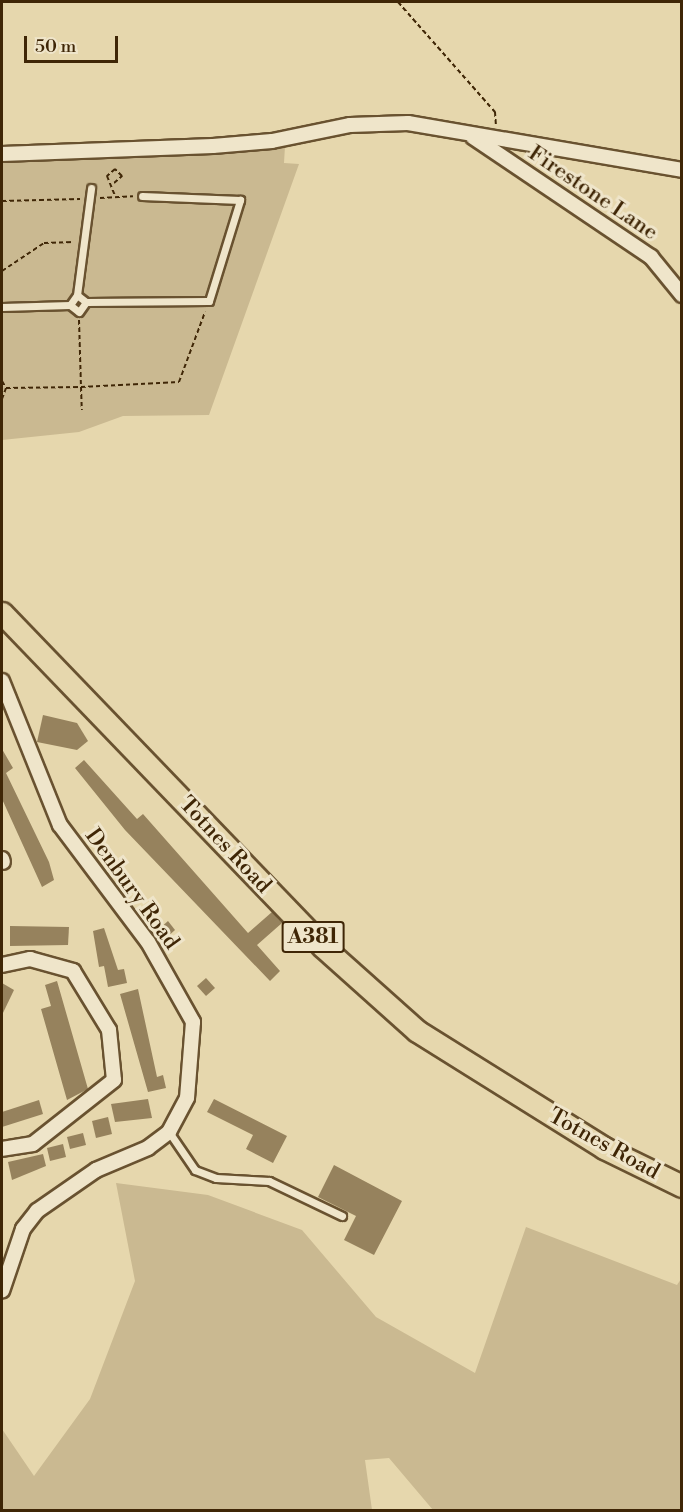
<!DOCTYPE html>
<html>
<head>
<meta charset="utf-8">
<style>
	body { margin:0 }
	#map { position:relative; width:683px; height:1512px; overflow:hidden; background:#e6d7ad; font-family:"Libre Bodoni",serif }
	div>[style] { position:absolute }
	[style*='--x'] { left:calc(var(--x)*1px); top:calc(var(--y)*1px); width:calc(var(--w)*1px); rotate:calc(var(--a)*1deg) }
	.green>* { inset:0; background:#cab991 }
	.building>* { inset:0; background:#96825d }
	.path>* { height:2px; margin-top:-1px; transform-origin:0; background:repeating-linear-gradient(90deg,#3f2606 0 4.5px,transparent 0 7.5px) }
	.roads { filter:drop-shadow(2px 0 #695230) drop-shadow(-2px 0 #695230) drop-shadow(0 2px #695230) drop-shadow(0 -2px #695230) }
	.lane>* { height:7px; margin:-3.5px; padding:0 3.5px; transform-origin:3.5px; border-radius:3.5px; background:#efe5ca }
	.street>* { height:14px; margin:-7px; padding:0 7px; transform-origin:7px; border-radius:7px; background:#efe5ca }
	.primary>* { height:21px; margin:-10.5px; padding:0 10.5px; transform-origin:10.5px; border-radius:10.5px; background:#e6d7ad }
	span { translate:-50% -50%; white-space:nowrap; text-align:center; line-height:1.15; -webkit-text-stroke:6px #efe5ca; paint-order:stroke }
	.shield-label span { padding:2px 4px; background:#efe5ca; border:2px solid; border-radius:4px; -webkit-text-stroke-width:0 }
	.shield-label { font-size:21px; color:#3f2606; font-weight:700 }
	.street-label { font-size:22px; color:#3f2606 }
	.frame { position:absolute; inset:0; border:3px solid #3f2606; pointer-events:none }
	.scale { position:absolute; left:24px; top:36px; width:94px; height:27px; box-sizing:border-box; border:3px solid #3f2606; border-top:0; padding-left:8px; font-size:18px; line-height:21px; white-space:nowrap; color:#3f2606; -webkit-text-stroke:4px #efe5ca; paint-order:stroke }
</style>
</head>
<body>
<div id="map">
	<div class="green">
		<div style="clip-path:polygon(285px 146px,284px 163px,299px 164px,209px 415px,123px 416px,79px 432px,2px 440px,2px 156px)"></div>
		<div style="clip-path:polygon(116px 1183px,208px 1195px,302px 1230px,376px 1317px,475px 1373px,526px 1227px,677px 1285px,681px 1279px,681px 1510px,433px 1510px,389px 1458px,365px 1460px,372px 1510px,2px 1510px,2px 1429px,34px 1476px,90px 1399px,135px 1281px)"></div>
	</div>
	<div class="building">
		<div style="clip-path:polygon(43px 715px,77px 723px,88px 741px,77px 750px,37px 742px)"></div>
		<div style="clip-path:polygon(2px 749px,13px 768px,6px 773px,49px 862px,54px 880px,42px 887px,2px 799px)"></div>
		<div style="clip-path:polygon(84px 760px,137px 819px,143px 814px,248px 933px,272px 912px,282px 923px,257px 945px,280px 971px,270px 981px,125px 830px,75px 768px)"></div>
		<div style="clip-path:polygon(168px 921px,175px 930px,166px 938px,158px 930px)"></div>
		<div style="clip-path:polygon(10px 926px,69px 927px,68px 945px,10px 946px)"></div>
		<div style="clip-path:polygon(104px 928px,118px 970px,124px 969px,127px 983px,108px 987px,104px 966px,99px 967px,93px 931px)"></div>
		<div style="clip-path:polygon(206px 978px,215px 988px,206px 996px,197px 986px)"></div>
		<div style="clip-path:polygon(57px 981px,88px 1089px,67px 1100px,41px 1009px,51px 1006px,45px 985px)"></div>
		<div style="clip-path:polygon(2px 983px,14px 990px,2px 1015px)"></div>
		<div style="clip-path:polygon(138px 989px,157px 1077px,163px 1075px,166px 1088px,148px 1092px,120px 994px)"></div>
		<div style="clip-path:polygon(148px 1099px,152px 1118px,115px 1122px,111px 1104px)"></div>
		<div style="clip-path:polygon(214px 1099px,287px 1136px,273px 1163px,246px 1149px,253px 1135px,207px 1112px)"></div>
		<div style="clip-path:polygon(39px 1100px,43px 1114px,2px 1127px,2px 1112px)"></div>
		<div style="clip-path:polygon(108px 1117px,112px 1134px,96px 1138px,92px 1121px)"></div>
		<div style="clip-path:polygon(83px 1133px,86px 1145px,70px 1149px,67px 1137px)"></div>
		<div style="clip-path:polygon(63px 1144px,66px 1157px,50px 1161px,47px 1148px)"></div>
		<div style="clip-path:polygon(43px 1154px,46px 1166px,12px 1180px,8px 1162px)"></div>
		<div style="clip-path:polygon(334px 1165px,402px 1201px,374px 1255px,344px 1240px,356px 1216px,318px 1197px)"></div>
	</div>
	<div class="path">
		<div style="--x:398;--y:2;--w:147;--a:48.6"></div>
		<div style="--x:495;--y:112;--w:14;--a:86"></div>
		<div style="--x:114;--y:183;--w:11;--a:-41"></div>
		<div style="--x:122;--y:176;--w:10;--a:-135"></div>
		<div style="--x:115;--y:169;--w:11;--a:139"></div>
		<div style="--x:107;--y:176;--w:22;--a:68"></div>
		<div style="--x:100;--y:198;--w:33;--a:-3"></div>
		<div style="--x:2;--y:201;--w:78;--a:-1.5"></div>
		<div style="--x:2;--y:271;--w:50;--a:-33.7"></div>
		<div style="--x:44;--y:243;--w:30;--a:-2"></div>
		<div style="--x:79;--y:320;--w:67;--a:88.3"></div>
		<div style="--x:81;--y:387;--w:98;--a:-2.9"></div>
		<div style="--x:179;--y:382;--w:75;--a:-69.6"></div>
		<div style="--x:2;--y:381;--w:8;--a:60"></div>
		<div style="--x:6;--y:388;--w:12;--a:110"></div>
		<div style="--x:6;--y:388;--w:75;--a:-0.8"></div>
		<div style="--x:81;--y:387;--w:23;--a:88"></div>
	</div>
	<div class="roads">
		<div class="lane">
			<div style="--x:77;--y:295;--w:108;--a:-82.5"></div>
			<div style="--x:86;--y:302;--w:123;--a:-0.5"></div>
			<div style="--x:209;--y:301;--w:106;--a:-72.9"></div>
			<div style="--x:240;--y:200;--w:98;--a:-177.7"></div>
			<div style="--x:2;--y:307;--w:68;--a:-1.7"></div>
			<div style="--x:70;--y:305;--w:11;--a:38"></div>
			<div style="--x:79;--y:312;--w:12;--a:-55"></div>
			<div style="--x:86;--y:302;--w:11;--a:-142"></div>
			<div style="--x:77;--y:295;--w:12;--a:125"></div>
			<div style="--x:169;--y:1132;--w:46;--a:55.6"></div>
			<div style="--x:195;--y:1170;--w:22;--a:21"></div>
			<div style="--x:216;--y:1178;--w:53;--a:3.2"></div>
			<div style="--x:269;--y:1181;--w:81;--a:25.6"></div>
		</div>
		<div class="street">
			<div style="--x:473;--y:137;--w:215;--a:34"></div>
			<div style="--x:651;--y:257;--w:49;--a:50.8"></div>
			<div style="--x:2;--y:154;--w:211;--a:-2.2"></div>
			<div style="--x:213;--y:146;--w:59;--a:-4.8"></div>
			<div style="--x:272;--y:141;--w:80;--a:-11.6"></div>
			<div style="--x:350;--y:125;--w:58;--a:-2"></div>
			<div style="--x:408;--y:123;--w:278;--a:9.7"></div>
			<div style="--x:2;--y:681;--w:155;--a:68.1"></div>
			<div style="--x:60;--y:825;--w:146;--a:53.1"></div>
			<div style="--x:148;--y:942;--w:92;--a:60.6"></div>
			<div style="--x:193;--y:1022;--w:76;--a:94.5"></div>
			<div style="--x:187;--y:1098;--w:38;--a:118"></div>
			<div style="--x:169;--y:1132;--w:26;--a:143"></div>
			<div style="--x:148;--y:1148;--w:56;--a:157.1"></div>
			<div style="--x:96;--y:1170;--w:72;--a:145.2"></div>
			<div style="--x:37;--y:1211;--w:23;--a:128"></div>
			<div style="--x:23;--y:1229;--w:65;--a:108.7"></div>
			<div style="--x:2;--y:859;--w:3;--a:72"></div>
			<div style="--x:2;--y:965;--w:29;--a:-12"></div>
			<div style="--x:30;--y:959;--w:45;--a:15.6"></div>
			<div style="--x:73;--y:971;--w:69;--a:58.6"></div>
			<div style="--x:109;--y:1030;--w:50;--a:84.3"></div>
			<div style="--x:114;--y:1080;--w:103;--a:141.7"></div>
			<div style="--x:33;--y:1144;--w:31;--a:171"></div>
		</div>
		<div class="primary">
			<div style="--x:2;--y:613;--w:462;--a:46.1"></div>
			<div style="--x:322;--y:946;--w:127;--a:41.8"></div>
			<div style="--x:417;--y:1031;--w:221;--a:32"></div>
			<div style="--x:604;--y:1148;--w:87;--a:26"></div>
		</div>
	</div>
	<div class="shield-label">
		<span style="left:313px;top:937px">A381</span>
	</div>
	<div class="street-label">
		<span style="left:593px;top:193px;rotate:34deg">Firestone Lane</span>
		<span style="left:225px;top:845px;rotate:47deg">Totnes Road</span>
		<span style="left:132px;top:889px;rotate:54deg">Denbury Road</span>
		<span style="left:604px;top:1144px;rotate:29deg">Totnes Road</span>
	</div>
	<div class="frame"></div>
	<div class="scale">50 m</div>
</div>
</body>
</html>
